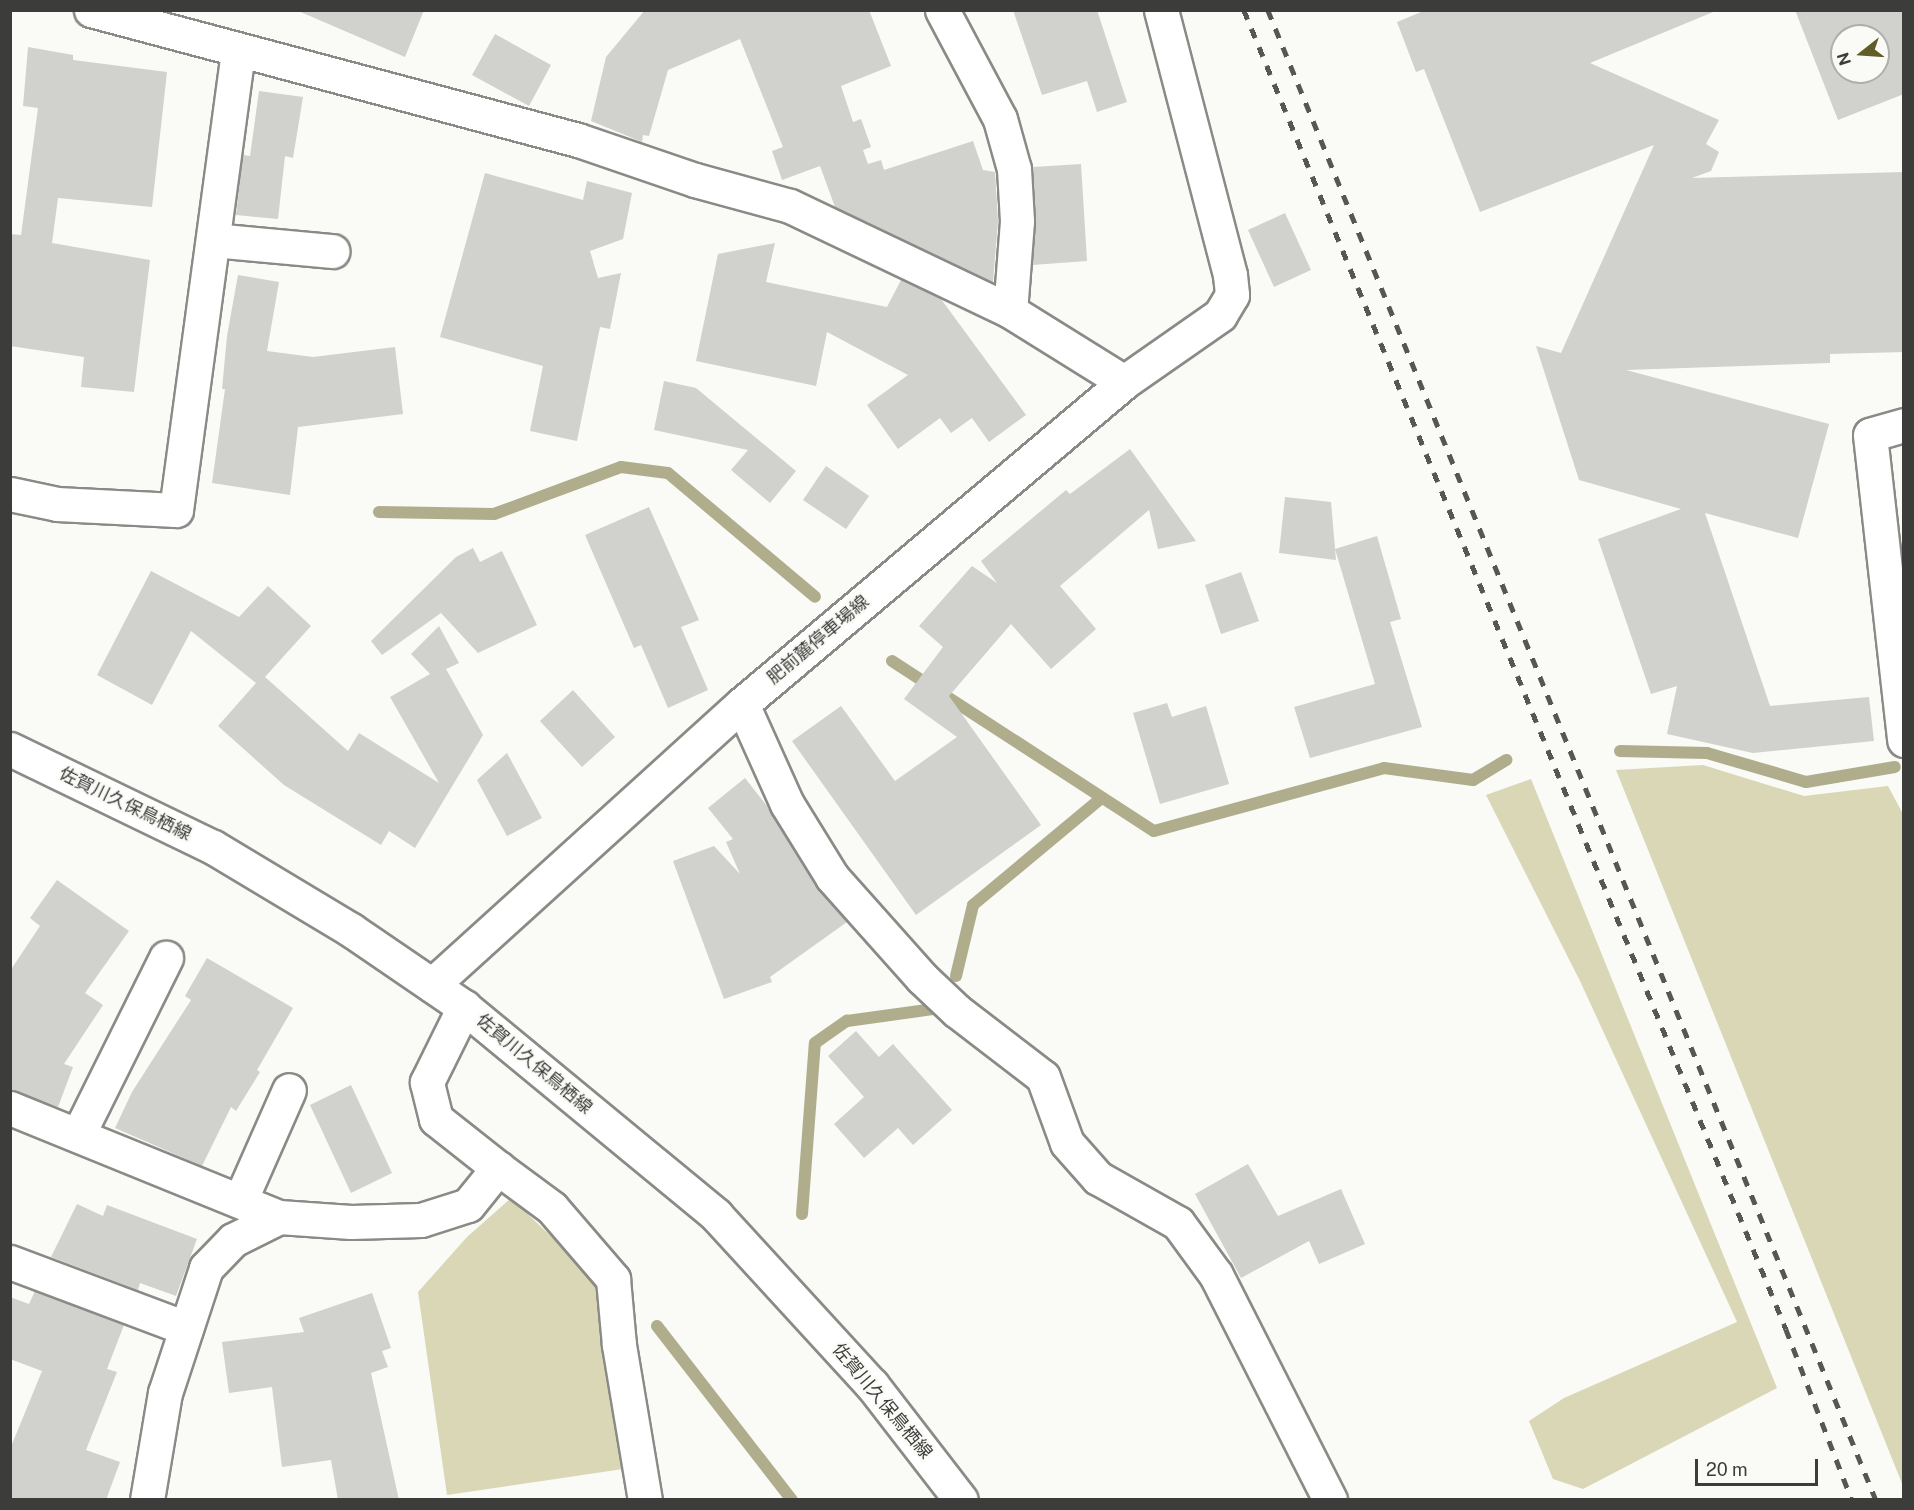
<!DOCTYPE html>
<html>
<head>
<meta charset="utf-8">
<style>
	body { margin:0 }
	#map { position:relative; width:1914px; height:1510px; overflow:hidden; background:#fafaf6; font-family:"Public Sans","Noto Sans JP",sans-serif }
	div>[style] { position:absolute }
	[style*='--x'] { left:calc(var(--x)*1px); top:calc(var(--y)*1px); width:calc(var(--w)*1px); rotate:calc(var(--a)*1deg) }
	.green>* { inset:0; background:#d9d7b5 }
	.stream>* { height:12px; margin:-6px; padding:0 6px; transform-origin:6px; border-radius:6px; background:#afad8b }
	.building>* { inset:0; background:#d1d1cd }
	.roads { filter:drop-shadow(2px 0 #8a8a86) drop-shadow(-2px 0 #8a8a86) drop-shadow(0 2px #8a8a86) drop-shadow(0 -2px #8a8a86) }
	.minor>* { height:33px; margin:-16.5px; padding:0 16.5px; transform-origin:16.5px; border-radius:16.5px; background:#fff }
	.major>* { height:33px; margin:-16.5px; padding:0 16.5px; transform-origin:16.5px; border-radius:16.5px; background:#fff }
	.rail>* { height:4.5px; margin-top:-2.25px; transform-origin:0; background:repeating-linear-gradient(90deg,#565655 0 10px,transparent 0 20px) }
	span { translate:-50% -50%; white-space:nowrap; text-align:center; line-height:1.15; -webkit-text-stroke:4.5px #fafaf6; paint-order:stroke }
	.street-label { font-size:18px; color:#3c3c3b }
	.frame { position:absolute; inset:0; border:12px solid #3c3c3b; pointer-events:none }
	.north { position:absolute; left:1830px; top:24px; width:60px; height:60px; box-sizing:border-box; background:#fafaf6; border:2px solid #aeaeab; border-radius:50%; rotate:253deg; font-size:16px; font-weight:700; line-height:24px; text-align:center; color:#3c3c3b }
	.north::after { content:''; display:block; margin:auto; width:21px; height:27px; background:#615d29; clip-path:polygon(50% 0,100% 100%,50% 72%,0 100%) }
	.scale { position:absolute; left:1695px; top:1459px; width:123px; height:27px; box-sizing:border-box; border:3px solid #3c3c3b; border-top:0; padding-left:8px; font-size:18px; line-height:21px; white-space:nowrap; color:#3c3c3b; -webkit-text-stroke:4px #fafaf6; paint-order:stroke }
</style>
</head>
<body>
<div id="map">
	<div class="green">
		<div style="clip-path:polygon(1703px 765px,1804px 796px,1888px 786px,1903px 814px,1903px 1486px,1616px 770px)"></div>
		<div style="clip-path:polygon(1531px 779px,1777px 1388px,1583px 1489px,1553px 1479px,1529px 1421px,1564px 1398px,1737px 1322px,1580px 981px,1486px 795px)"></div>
		<div style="clip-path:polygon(511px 1198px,605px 1288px,623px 1469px,447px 1495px,418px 1292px,467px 1237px)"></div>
	</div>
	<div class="stream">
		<div style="--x:379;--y:512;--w:115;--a:1"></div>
		<div style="--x:494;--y:514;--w:135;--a:-20.3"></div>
		<div style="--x:621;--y:467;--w:47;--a:7.3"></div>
		<div style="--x:668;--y:473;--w:192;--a:40.1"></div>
		<div style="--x:892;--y:661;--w:312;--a:33"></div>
		<div style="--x:1154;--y:831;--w:238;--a:-15.3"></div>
		<div style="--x:1384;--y:768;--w:90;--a:7.7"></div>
		<div style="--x:1473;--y:780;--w:39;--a:-31"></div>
		<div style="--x:1620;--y:751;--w:87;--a:1.3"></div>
		<div style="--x:1707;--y:753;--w:103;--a:16.3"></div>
		<div style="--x:1806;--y:782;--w:90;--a:-9.6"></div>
		<div style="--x:956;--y:976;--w:73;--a:-76.5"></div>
		<div style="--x:973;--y:905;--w:165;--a:-39.8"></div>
		<div style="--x:802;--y:1214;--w:171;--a:-85.7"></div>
		<div style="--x:815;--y:1043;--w:39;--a:-35"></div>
		<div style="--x:847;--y:1021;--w:88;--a:-7.9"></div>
		<div style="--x:657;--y:1326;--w:220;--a:52.2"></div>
	</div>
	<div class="building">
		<div style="clip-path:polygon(296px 10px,424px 10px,405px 57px)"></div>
		<div style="clip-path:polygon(645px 10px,869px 10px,891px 66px,841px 86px,853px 122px,861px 119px,871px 147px,863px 150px,868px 164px,881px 160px,884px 170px,973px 141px,983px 170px,995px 172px,998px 221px,993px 282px,835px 207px,820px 166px,782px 180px,772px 151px,783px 147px,740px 39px,668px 70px,649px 136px,643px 135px,642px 142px,591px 121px,606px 57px)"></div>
		<div style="clip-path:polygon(1013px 10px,1097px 10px,1127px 102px,1097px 112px,1087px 81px,1042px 95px)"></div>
		<div style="clip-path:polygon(1426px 10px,1718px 10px,1590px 63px,1719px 120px,1706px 144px,1719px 152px,1711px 171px,1692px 178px,1904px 172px,1904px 352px,1830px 354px,1830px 363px,1626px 370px,1829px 424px,1798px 538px,1705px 513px,1770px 706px,1869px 697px,1874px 741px,1753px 753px,1667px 734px,1677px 686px,1651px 694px,1598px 539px,1681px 509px,1579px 480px,1536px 346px,1561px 353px,1654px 145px,1480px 212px,1424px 69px,1416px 72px,1397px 22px)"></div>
		<div style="clip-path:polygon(evenodd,1795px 10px,1904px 10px,1904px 94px,1838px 120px,1795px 10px,1842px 36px,1878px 36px,1878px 72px,1842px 72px,1842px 36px)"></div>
		<div style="clip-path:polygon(495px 34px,551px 65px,529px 106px,472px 75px)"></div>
		<div style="clip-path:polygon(28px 47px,73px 55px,73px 60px,167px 72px,152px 207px,58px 198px,52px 243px,150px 260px,134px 392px,81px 387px,84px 357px,10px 346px,10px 234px,21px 235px,38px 108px,23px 106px)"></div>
		<div style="clip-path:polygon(259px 91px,303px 97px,293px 158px,285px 156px,278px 219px,236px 215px,243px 155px,250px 156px)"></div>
		<div style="clip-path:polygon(1081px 164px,1087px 261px,1032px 265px,1036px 220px,1033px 167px)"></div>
		<div style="clip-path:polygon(485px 173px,583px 200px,587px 181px,632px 193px,623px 239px,590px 251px,598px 278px,621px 273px,610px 329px,600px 327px,577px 441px,530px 431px,543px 366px,440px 337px)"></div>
		<div style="clip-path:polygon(1285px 213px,1311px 270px,1274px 287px,1248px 230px)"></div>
		<div style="clip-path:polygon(775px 243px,766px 282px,887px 307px,901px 280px,941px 299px,1026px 415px,989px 442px,972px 418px,951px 433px,940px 418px,898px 449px,867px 405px,908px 375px,827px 332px,816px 386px,696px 361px,718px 254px)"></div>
		<div style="clip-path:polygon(238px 275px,279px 282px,267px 351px,313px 357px,395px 347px,403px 414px,298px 427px,290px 495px,212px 483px,225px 389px,222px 389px,227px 336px)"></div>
		<div style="clip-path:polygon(664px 381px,696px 388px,796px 471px,770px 503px,731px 470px,748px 450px,654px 430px)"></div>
		<div style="clip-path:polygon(1130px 449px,1196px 541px,1158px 549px,1149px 510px,1060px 586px,1096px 629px,1051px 669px,1011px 624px,949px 696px,1041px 825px,916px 915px,792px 741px,841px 706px,895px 781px,957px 737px,904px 699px,943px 647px,919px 626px,972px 566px,997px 583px,981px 561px,1066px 490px,1070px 494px)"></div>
		<div style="clip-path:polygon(826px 466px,869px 496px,846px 529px,803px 500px)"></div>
		<div style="clip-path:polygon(1285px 497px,1331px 502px,1336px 560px,1279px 553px)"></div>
		<div style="clip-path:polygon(649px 507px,699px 620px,681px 627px,708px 690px,668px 708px,641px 645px,634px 648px,585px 535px)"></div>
		<div style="clip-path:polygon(1377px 536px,1401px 619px,1390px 622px,1422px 727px,1310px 758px,1294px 707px,1375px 684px,1335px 549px)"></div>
		<div style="clip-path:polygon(473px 548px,480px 562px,502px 551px,537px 625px,478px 653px,441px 613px,382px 655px,371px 641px,456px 557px)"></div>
		<div style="clip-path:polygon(151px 571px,239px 617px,268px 586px,311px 626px,265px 677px,348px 751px,359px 733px,439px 783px,390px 697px,430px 674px,411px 654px,439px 626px,459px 663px,446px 669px,483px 735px,415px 848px,389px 831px,381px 845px,284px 785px,218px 726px,256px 683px,191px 631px,152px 705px,97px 675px)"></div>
		<div style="clip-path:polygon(1241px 572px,1259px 621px,1221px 634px,1205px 585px)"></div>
		<div style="clip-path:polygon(573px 690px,615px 737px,582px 767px,540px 721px)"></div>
		<div style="clip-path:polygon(1167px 703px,1172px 717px,1206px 706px,1229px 784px,1160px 804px,1133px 713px)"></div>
		<div style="clip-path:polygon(507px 753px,542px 818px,507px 836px,477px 780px)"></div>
		<div style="clip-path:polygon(745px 778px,767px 806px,816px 887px,847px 922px,770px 977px,772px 982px,724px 999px,673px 861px,714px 846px,740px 874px,726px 842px,733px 839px,708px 808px)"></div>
		<div style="clip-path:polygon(57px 880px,129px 931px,85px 993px,103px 1005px,64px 1064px,73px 1067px,58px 1107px,10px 1090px,10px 971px,40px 926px,30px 918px)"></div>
		<div style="clip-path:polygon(207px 958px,293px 1008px,257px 1070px,260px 1072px,236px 1111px,231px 1107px,202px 1166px,115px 1128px,132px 1092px,191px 1000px,185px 996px)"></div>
		<div style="clip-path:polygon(856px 1031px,879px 1057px,893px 1044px,952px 1110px,913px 1145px,898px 1128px,864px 1158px,834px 1124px,864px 1097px,828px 1056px)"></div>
		<div style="clip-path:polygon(351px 1085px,392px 1173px,351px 1193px,310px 1105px)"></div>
		<div style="clip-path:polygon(1248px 1164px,1278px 1216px,1341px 1189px,1365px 1244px,1319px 1264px,1309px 1241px,1241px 1278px,1195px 1194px)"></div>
		<div style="clip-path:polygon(77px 1204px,103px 1216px,107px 1205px,197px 1239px,176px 1296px,140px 1283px,138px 1290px,51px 1257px)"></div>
		<div style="clip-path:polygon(35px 1291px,124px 1325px,107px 1369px,117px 1372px,86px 1450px,120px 1462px,106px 1500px,10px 1500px,10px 1449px,42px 1371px,10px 1359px,10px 1297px,29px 1304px)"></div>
		<div style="clip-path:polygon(372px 1293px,391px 1348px,382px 1351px,388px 1367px,371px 1373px,399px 1500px,338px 1500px,331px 1460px,282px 1467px,272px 1387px,229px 1393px,222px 1342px,304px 1332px,299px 1318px)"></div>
	</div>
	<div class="roads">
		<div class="minor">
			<div style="--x:91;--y:10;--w:504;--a:14.95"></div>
			<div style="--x:578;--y:140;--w:124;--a:18.9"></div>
			<div style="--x:695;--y:180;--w:98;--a:15.3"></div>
			<div style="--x:790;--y:206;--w:244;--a:25.5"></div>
			<div style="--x:1010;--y:311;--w:134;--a:31.9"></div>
			<div style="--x:942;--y:10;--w:123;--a:62"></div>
			<div style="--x:1000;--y:119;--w:52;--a:74.4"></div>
			<div style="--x:1014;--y:169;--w:52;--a:86.7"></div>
			<div style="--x:1017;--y:221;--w:90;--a:94.4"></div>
			<div style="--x:1161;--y:10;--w:274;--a:75.4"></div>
			<div style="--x:1230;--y:275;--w:20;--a:84"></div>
			<div style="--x:1232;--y:295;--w:23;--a:121"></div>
			<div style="--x:213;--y:240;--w:120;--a:5.3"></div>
			<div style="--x:1904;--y:425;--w:35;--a:164"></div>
			<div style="--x:1870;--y:435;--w:307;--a:83.6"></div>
			<div style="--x:10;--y:494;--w:48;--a:12"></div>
			<div style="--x:57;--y:504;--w:119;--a:2.9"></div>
			<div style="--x:176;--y:510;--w:462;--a:-82.3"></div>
			<div style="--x:742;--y:704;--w:110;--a:65.8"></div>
			<div style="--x:787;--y:804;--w:86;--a:58.3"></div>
			<div style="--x:832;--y:877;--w:135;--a:48.3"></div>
			<div style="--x:922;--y:978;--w:48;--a:43.3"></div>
			<div style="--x:957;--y:1011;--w:108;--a:37.5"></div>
			<div style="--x:1043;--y:1077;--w:70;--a:70"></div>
			<div style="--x:1067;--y:1143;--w:47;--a:48.5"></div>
			<div style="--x:1098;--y:1178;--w:92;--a:29.4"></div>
			<div style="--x:1178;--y:1223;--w:64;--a:53.8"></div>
			<div style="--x:1216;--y:1275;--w:252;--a:63.1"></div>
			<div style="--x:10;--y:1108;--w:290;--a:22.1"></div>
			<div style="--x:78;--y:1135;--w:198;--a:-63.6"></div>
			<div style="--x:498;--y:1168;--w:67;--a:36.5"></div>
			<div style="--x:552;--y:1208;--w:94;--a:49.3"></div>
			<div style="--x:613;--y:1279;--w:66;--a:84.8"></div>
			<div style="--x:619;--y:1345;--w:157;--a:80.5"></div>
			<div style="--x:240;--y:1201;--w:121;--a:-66.2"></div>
			<div style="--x:10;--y:1262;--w:188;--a:20.6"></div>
			<div style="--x:147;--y:1500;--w:109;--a:-80.5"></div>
			<div style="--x:165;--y:1393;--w:132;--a:-71.8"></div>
			<div style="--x:206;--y:1268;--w:39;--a:-46"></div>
			<div style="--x:233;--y:1240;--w:51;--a:-26.6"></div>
			<div style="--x:279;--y:1217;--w:72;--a:4"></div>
			<div style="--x:351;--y:1222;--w:70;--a:-1.6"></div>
			<div style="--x:421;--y:1220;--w:49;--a:-17.7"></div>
			<div style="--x:468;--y:1205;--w:48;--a:-51"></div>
			<div style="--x:498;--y:1168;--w:79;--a:-141.7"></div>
			<div style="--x:436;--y:1119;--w:38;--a:-104"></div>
			<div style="--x:427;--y:1082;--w:84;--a:-63.7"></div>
		</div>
		<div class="major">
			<div style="--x:10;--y:749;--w:225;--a:25.8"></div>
			<div style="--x:213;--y:847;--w:161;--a:31"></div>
			<div style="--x:351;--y:930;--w:137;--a:34.3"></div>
			<div style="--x:464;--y:1007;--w:327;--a:39.5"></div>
			<div style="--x:716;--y:1215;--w:231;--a:47.5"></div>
			<div style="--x:872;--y:1385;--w:145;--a:52.3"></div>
			<div style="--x:432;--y:985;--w:418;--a:-42.2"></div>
			<div style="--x:742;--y:704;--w:500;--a:-40.1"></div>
			<div style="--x:1124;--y:382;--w:117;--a:-34.9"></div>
		</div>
	</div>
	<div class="rail">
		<div style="--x:1244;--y:10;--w:1426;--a:67.66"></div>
		<div style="--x:1786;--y:1329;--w:183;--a:68.9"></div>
		<div style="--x:1268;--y:10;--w:1609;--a:67.8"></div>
	</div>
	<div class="street-label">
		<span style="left:818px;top:640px;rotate:-40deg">肥前麓停車場線</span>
		<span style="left:125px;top:804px;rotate:26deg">佐賀川久保鳥栖線</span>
		<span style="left:534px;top:1064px;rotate:40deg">佐賀川久保鳥栖線</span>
		<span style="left:882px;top:1401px;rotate:50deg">佐賀川久保鳥栖線</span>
	</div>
	<div class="frame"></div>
	<div class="north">N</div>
	<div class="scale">20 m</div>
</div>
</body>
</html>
